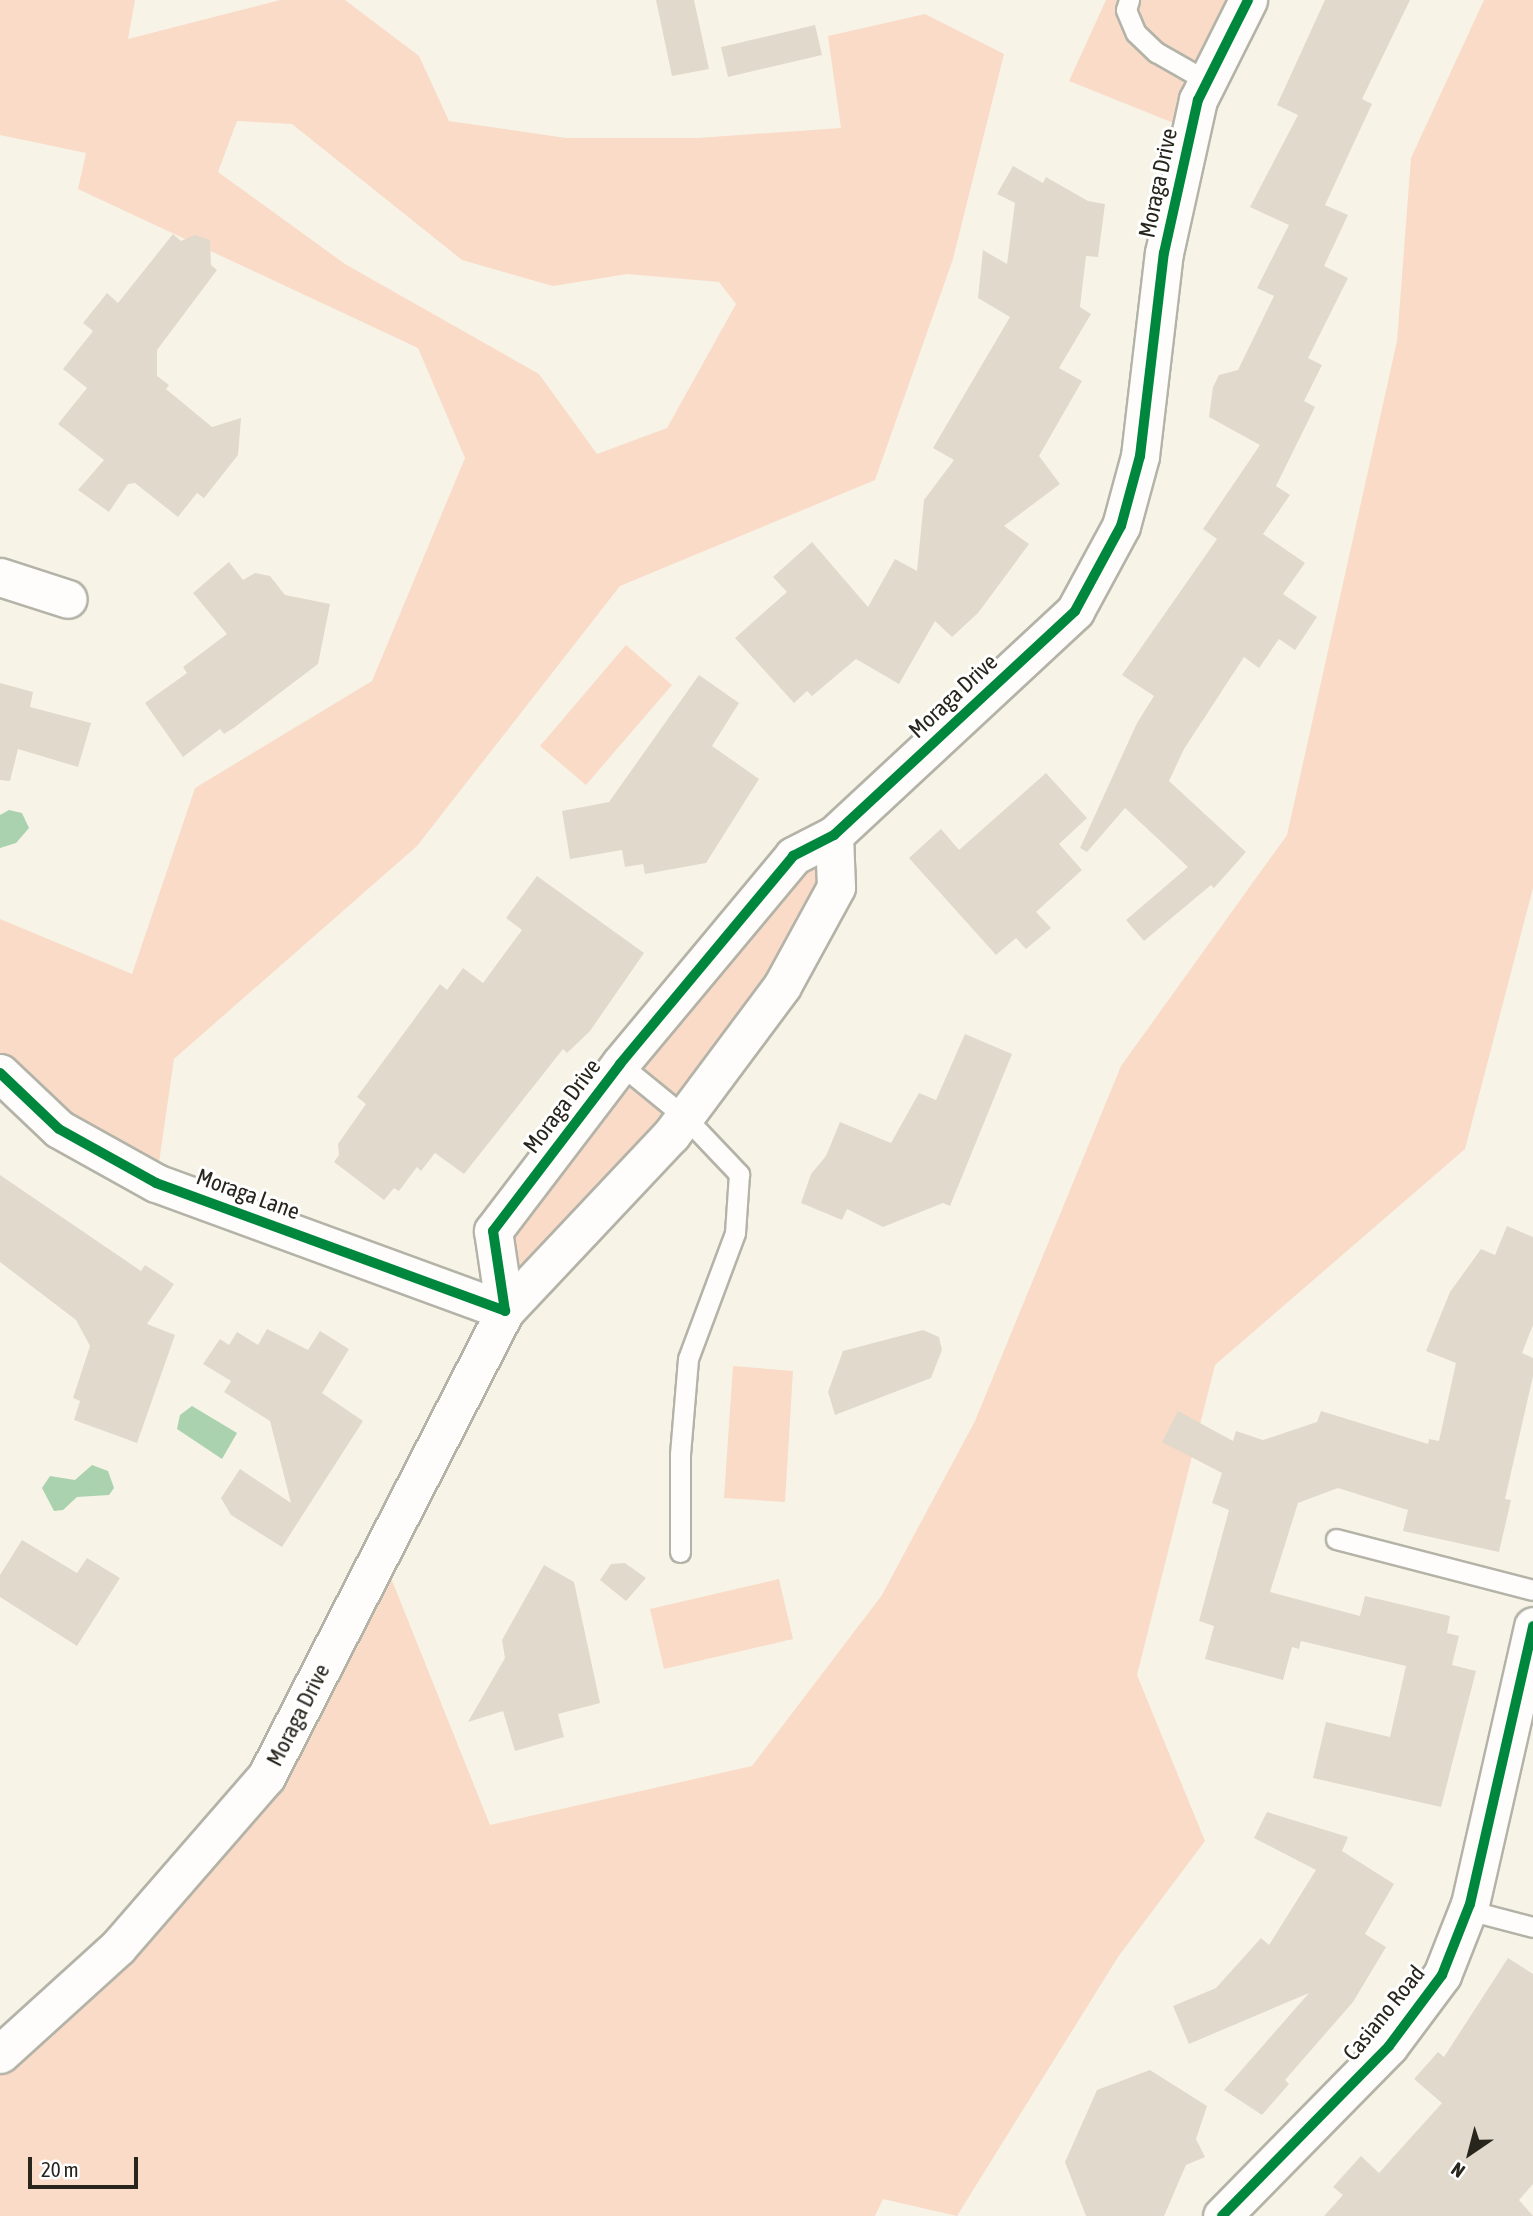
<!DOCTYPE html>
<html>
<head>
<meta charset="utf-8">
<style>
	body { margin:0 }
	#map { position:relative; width:1533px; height:2216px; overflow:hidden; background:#f7f4e7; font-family:"Asap Condensed",sans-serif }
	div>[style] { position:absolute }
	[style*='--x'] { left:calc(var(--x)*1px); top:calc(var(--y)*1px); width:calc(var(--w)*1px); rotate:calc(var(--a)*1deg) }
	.green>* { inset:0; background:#f9dbc8 }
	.water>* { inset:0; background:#aad2af }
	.building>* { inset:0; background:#e1d9cb }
	.roads { filter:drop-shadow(2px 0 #b4b3a8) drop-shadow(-2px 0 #b4b3a8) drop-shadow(0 2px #b4b3a8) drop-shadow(0 -2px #b4b3a8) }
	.lane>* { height:19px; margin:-9.5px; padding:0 9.5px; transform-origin:9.5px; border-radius:9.5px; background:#fefdfb }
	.street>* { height:37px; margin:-18.5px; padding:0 18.5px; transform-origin:18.5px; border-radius:18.5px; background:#fefdfb }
	.cycleway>* { height:10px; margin:-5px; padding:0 5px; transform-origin:5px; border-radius:5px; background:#00873e }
	span { translate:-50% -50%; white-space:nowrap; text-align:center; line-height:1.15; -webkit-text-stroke:6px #fff; paint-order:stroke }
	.street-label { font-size:23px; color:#27251c }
	.north { position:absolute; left:1435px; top:2118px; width:70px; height:70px; -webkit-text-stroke:5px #fff; paint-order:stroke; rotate:215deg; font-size:19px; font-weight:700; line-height:28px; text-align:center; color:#27251c }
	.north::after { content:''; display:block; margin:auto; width:24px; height:32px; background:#27251c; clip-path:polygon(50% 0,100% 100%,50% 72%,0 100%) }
	.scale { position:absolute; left:28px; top:2157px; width:110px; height:32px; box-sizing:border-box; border:4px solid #27251c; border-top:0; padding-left:9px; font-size:21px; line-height:24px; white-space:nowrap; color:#27251c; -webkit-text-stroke:5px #fff; paint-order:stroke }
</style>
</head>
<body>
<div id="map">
	<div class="green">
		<div style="clip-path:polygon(evenodd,0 0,135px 0,128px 39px,280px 0,345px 0,419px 56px,449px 121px,566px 138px,697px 138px,841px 128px,828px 36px,925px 14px,1004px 54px,953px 259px,875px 480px,620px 586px,417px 846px,174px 1059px,156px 1183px,0 1073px,0 919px,132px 974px,195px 788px,372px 681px,465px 458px,418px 348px,78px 189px,86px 153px,0 135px,0 0,237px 121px,292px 124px,462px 260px,553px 286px,627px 274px,719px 282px,736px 304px,667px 428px,597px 454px,539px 374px,345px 264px,218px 172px,237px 121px)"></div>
		<div style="clip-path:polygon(1106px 0,1248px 0,1191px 130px,1069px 81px)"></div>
		<div style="clip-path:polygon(1484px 0,1533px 0,1533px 888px,1465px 1149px,1215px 1365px,1137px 1675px,1205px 1841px,1118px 1957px,957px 2216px,883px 2199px,875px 2216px,0 2216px,0 2042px,266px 1777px,381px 1553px,490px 1825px,752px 1766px,882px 1595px,975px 1421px,1121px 1066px,1287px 835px,1397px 341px,1411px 158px)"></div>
		<div style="clip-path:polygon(626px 645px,672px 685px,586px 785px,540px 746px)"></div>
		<div style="clip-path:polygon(834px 835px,836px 887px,782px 986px,505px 1311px,493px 1231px)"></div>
		<div style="clip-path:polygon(733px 1366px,793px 1371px,785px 1502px,724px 1498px)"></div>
		<div style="clip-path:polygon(779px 1579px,793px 1639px,664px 1669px,650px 1609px)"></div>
	</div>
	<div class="water">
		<div style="clip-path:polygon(9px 810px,22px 813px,29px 828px,16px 843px,0 848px,0 815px)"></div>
		<div style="clip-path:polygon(192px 1406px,237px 1433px,222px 1459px,177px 1429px,180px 1415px)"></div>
		<div style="clip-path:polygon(92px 1465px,108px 1471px,114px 1488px,109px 1495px,77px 1497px,63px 1510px,54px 1511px,42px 1488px,50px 1476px,75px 1480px)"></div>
	</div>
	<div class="building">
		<div style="clip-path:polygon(656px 0,694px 0,709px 69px,672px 76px)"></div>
		<div style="clip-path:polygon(1325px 0,1410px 0,1362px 99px,1372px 104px,1325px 205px,1348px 215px,1324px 266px,1348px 278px,1308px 358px,1322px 365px,1304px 401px,1315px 407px,1276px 486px,1290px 495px,1263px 534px,1305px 563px,1283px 594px,1317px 617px,1295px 650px,1279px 639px,1259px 668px,1244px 657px,1184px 749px,1169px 781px,1246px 852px,1214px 888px,1211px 885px,1144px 941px,1126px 920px,1188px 867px,1125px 808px,1087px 852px,1080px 848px,1137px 723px,1154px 696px,1122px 675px,1217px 539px,1203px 529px,1260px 445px,1209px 417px,1213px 387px,1219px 375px,1238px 370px,1274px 296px,1257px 288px,1289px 225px,1250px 207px,1298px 115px,1277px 105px)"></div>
		<div style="clip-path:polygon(815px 25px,822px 55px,728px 77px,721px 47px)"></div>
		<div style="clip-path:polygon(1013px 166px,1043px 183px,1046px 177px,1088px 201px,1105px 204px,1098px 257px,1086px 256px,1080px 307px,1091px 314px,1059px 368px,1082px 381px,1039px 456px,1060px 484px,1004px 526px,1029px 544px,978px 613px,952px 637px,935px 621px,899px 684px,856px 659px,812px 696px,807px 691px,794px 703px,735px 638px,787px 592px,773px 577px,812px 542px,868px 607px,895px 559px,917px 571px,924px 500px,954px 460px,933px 448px,1010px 317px,978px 298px,983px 250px,1007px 264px,1015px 203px,997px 194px)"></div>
		<div style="clip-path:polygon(173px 234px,181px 241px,195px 235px,210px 240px,211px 265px,217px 270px,157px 350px,157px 376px,169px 385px,166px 389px,212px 427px,241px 418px,238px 455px,204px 498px,197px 493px,178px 517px,135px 483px,128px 484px,109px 512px,78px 490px,104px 460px,58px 424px,87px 388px,63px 369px,93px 331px,83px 323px,107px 293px,118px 303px)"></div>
		<div style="clip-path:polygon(229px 562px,243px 580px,255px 573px,270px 576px,285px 595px,330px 604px,318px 664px,235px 727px,224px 734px,220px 729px,183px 757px,145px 703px,187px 673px,183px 667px,227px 634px,193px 593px)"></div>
		<div style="clip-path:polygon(699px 675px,739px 703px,712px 746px,759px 779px,706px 863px,645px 874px,643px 864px,625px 867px,622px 850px,570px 859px,562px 811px,609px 802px)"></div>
		<div style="clip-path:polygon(0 683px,33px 692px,30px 707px,91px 723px,78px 767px,18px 749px,10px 781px,0 780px)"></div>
		<div style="clip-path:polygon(1046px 773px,1087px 818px,1059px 844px,1082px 870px,1036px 912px,1051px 928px,1026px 949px,1016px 938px,996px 955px,909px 858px,941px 829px,959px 850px)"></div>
		<div style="clip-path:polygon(537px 876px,644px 953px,590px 1031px,567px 1053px,563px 1049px,464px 1174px,435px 1153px,421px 1171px,417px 1167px,399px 1191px,394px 1188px,384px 1200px,334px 1162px,339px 1155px,338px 1144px,366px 1104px,357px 1097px,440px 984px,447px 990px,463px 968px,483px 983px,522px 930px,506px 918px)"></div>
		<div style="clip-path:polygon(965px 1034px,1012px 1054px,950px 1206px,943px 1203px,883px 1227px,847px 1209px,842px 1220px,801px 1203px,811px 1174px,826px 1156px,840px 1122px,891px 1143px,919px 1093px,936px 1100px)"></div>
		<div style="clip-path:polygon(0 1175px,141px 1271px,145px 1265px,174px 1284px,147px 1324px,175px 1335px,137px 1443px,74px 1420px,80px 1401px,73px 1398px,90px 1346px,76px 1320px,0 1262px)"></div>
		<div style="clip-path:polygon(1507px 1226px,1533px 1237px,1533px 1325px,1522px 1353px,1533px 1358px,1533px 1376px,1505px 1499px,1511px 1500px,1499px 1552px,1403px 1531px,1408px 1510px,1338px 1488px,1298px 1503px,1270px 1592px,1360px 1616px,1365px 1596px,1450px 1616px,1447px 1633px,1459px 1636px,1452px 1665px,1476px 1671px,1441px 1807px,1313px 1778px,1326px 1722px,1390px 1737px,1406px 1666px,1301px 1641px,1299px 1649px,1292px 1647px,1283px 1680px,1205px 1659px,1214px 1626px,1199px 1621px,1229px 1510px,1212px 1503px,1222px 1473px,1162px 1442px,1178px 1411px,1233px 1441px,1236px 1431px,1263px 1440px,1317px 1422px,1321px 1411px,1428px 1444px,1429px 1439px,1439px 1441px,1456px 1363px,1426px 1351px,1450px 1292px,1481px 1249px,1495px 1255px)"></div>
		<div style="clip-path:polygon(267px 1329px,308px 1350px,320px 1331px,349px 1349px,322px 1393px,363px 1421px,282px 1547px,231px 1515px,221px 1498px,240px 1469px,291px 1503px,270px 1421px,224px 1392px,231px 1381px,203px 1364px,220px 1339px,229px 1345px,237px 1332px,258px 1345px)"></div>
		<div style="clip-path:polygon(923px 1330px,939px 1337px,942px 1350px,931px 1378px,835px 1415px,828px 1392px,843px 1351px)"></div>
		<div style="clip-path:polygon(22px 1540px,77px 1573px,87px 1558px,120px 1578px,77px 1646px,0 1597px,0 1575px)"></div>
		<div style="clip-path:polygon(625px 1563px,646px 1578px,626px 1601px,600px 1580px,611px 1564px)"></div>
		<div style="clip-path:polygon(544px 1565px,574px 1582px,600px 1703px,558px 1714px,564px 1737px,515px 1751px,503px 1711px,468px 1722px,505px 1658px,502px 1640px)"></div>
		<div style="clip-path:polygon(1267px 1812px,1348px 1837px,1342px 1851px,1394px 1884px,1365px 1934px,1386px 1947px,1353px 2002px,1285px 2080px,1289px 2084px,1262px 2115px,1224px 2090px,1309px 1993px,1189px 2044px,1173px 2006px,1216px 1988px,1261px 1938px,1269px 1945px,1316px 1870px,1254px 1838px)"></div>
		<div style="clip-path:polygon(1508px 1958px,1533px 1974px,1533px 2184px,1519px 2200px,1533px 2216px,1324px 2216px,1343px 2195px,1333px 2187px,1361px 2156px,1379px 2173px,1442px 2103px,1414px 2079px,1438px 2052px,1444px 2057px)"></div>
		<div style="clip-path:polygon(1150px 2070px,1207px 2106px,1196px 2139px,1205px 2157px,1186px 2165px,1164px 2216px,1086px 2216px,1065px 2162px,1097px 2090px)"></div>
	</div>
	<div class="roads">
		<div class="lane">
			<div style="--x:1129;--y:0;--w:10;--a:107"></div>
			<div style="--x:1126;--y:10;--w:25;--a:67"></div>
			<div style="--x:1136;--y:33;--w:28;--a:44"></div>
			<div style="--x:1156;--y:52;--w:59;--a:29.6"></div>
			<div style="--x:620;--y:1064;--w:84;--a:39.2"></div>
			<div style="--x:685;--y:1117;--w:79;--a:46.5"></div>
			<div style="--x:739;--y:1174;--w:59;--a:93.9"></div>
			<div style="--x:735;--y:1233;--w:134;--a:110.5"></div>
			<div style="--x:688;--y:1359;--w:96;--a:94.8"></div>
			<div style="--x:680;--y:1455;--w:97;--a:90"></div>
			<div style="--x:1336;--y:1539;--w:203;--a:14.5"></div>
			<div style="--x:1468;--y:1910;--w:67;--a:14.7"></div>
		</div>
		<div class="street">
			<div style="--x:0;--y:577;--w:71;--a:17.9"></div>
			<div style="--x:0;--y:1073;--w:81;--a:43.5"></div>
			<div style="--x:59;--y:1129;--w:111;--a:29.1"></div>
			<div style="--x:156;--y:1183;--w:372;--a:20.1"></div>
			<div style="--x:505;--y:1311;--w:81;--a:-98.5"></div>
			<div style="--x:493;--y:1231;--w:210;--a:-52.7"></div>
			<div style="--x:620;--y:1064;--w:271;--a:-50.2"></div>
			<div style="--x:793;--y:856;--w:46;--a:-27.1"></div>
			<div style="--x:834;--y:835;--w:329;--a:-42.9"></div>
			<div style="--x:1075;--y:611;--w:97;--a:-61.6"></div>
			<div style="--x:1121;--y:526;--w:73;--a:-74.8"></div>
			<div style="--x:1140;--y:456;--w:204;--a:-83.3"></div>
			<div style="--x:1164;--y:253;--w:157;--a:-77.5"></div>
			<div style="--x:1198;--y:100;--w:112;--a:-63.4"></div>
			<div style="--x:0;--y:2054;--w:159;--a:-42.2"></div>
			<div style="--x:118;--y:1947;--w:225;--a:-49"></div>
			<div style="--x:266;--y:1777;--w:524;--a:-62.85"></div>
			<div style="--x:505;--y:1311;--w:242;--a:-46.7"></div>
			<div style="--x:671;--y:1135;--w:186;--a:-53.3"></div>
			<div style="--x:782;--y:986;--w:113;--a:-61.4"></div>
			<div style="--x:836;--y:887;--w:52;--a:-92.2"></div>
			<div style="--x:1222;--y:2216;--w:238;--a:-45.5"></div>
			<div style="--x:1389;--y:2046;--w:89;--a:-53.3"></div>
			<div style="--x:1442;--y:1975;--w:76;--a:-68.5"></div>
			<div style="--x:1470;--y:1904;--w:285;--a:-77.2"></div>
		</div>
	</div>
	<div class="cycleway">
		<div style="--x:0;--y:1073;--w:81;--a:43.5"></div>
		<div style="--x:59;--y:1129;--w:111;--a:29.1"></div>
		<div style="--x:156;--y:1183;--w:372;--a:20.1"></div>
		<div style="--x:505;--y:1311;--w:81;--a:-98.5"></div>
		<div style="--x:493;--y:1231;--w:210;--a:-52.7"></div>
		<div style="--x:620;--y:1064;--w:271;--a:-50.2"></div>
		<div style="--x:793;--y:856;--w:46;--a:-27.1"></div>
		<div style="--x:834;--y:835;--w:329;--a:-42.9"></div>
		<div style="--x:1075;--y:611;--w:97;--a:-61.6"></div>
		<div style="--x:1121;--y:526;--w:73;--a:-74.8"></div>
		<div style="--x:1140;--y:456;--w:204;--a:-83.3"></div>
		<div style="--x:1164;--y:253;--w:157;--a:-77.5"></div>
		<div style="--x:1198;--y:100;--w:112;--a:-63.4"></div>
		<div style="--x:1222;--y:2216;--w:238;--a:-45.5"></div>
		<div style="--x:1389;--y:2046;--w:89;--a:-53.3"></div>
		<div style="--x:1442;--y:1975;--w:76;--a:-68.5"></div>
		<div style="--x:1470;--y:1904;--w:285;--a:-77.2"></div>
	</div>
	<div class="street-label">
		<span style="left:1158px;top:183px;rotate:-78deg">Moraga Drive</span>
		<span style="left:953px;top:696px;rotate:-43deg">Moraga Drive</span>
		<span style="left:562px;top:1106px;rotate:-53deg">Moraga Drive</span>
		<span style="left:248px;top:1194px;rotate:20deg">Moraga Lane</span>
		<span style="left:298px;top:1715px;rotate:-63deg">Moraga Drive</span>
		<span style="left:1384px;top:2013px;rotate:-51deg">Casiano Road</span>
	</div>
	<div class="north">N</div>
	<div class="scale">20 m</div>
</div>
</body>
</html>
